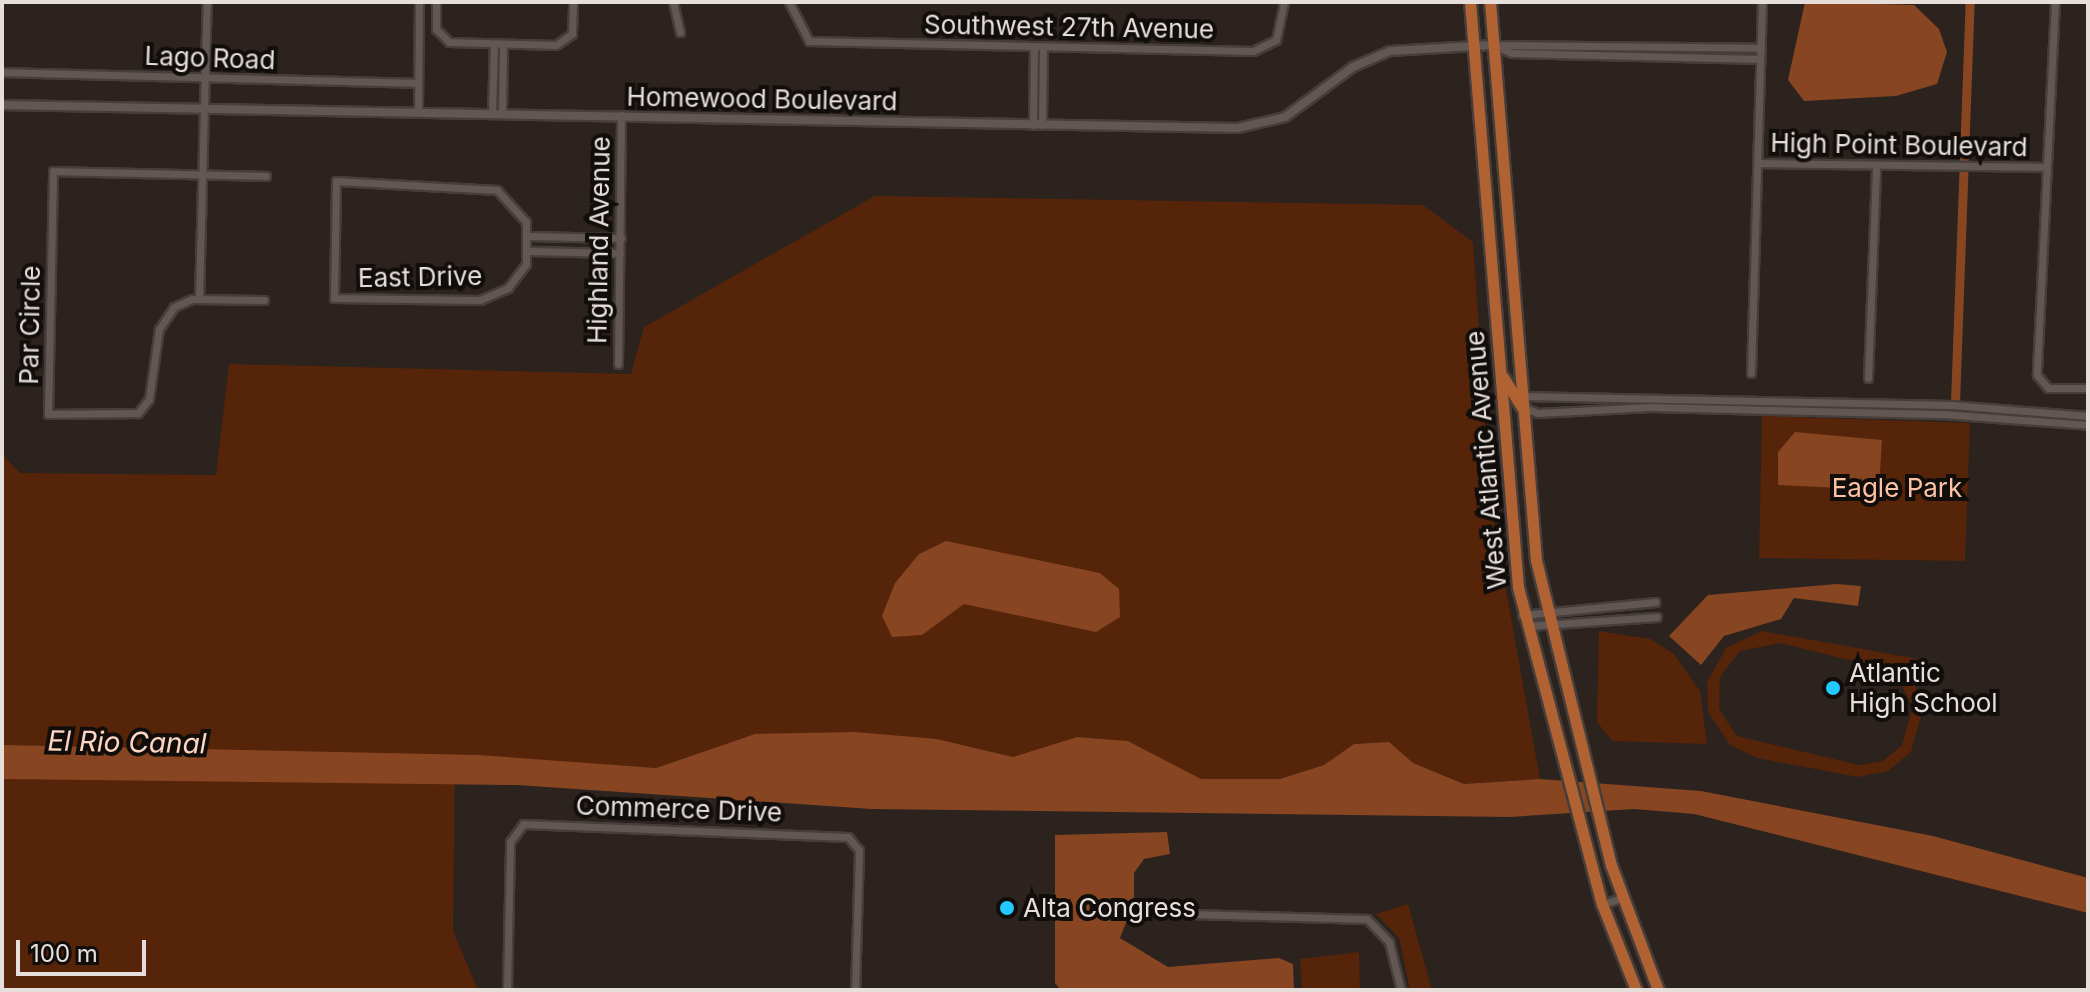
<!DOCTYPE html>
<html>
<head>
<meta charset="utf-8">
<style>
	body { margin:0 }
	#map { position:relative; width:2090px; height:992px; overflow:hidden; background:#2c221e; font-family:Inter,sans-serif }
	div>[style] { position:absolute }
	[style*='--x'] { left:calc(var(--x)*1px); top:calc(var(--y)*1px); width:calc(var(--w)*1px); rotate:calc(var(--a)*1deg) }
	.green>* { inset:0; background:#552409 }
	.water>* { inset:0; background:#874522 }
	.canal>* { height:9px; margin:-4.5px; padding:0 4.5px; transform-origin:4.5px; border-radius:4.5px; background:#874522 }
	.roads { filter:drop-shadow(2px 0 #463e3b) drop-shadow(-2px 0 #463e3b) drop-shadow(0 2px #463e3b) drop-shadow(0 -2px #463e3b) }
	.minor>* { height:7px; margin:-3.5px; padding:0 3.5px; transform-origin:3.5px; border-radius:3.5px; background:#625752 }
	.tertiary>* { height:8px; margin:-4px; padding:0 4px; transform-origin:4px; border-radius:4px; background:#625752 }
	.primary>* { height:11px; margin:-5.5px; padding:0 5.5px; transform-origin:5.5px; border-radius:5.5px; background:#b16232 }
	.dots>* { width:22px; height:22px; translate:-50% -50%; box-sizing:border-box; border:4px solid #110d0b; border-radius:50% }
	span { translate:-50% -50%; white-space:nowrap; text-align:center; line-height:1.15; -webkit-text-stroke:8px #110d0b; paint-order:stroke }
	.street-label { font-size:26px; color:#e5dedb }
	.park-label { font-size:26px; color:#fdc1a5 }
	.poi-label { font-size:26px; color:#e5dedb }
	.left { translate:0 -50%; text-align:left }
	.water-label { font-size:28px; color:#fdd5c2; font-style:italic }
	.frame { position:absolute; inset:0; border:4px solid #e5dedb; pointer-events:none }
	.scale { position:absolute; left:16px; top:940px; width:130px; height:36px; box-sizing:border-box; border:4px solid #e5dedb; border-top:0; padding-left:10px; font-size:24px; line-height:28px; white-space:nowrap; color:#e5dedb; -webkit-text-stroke:6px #110d0b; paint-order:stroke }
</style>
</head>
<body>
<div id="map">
	<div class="green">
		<div style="clip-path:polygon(875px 196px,1423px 205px,1473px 242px,1491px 506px,1540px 779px,1464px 784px,1413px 763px,1388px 742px,1354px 744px,1324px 765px,1280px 779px,1201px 779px,1128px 741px,1077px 737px,1013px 757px,937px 739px,755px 734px,656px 768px,455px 755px,453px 931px,478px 990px,2px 990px,2px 454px,20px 473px,216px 475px,229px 364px,631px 374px,644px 327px)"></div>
		<div style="clip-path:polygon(1762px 416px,1970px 423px,1965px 561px,1759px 558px)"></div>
		<div style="clip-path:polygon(1599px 631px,1651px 639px,1674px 654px,1700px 691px,1707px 744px,1612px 741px,1597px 722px)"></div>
		<div style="clip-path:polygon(evenodd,1762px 631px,1924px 660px,1922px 670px,1907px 668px,1924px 705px,1911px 752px,1888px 771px,1858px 777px,1757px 758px,1730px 745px,1708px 712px,1707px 682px,1726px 648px,1762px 631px,1780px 643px,1893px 671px,1913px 706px,1902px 745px,1883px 761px,1859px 765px,1737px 736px,1719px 709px,1720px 677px,1740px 651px,1780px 643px)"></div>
		<div style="clip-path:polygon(1408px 904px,1432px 990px,1410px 990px,1399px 938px,1376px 914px)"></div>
		<div style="clip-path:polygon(1359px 952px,1360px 990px,1302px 990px,1300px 959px)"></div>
	</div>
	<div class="water">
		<div style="clip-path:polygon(1805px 2px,1914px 5px,1939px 29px,1947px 52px,1937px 84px,1896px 96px,1804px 101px,1788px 80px)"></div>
		<div style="clip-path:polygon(1795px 432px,1882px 440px,1878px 505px,1840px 488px,1778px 485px,1778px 452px)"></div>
		<div style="clip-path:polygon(946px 541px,1100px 573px,1119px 589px,1120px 617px,1096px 632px,964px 604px,922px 635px,892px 637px,882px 616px,895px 583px,919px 554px)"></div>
		<div style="clip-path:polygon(1837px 584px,1861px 586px,1858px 606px,1794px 598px,1781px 619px,1724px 636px,1701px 665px,1669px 636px,1708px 595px)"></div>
		<div style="clip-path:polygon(854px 732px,937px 739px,1013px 757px,1077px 737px,1128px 741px,1201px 779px,1280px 779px,1324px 765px,1354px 744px,1389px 742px,1413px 763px,1464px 784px,1540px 779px,1701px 791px,1933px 836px,2088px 878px,2088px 913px,1694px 814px,1634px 809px,1510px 817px,871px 809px,517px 785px,2px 779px,2px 745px,479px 755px,656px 768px,755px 734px)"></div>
		<div style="clip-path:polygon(1167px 832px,1170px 854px,1144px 859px,1134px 873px,1134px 903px,1120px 938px,1168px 967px,1279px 958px,1293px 964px,1294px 990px,1061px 990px,1055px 983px,1055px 835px)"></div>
	</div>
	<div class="canal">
		<div style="--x:1955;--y:402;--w:400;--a:-87.9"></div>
	</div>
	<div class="roads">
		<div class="minor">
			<div style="--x:436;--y:2;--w:27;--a:90"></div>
			<div style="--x:436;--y:29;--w:18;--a:45"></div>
			<div style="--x:449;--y:42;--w:107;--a:1.6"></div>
			<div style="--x:556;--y:45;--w:19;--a:-35"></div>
			<div style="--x:572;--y:34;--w:32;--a:-88"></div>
			<div style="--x:673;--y:2;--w:31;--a:77"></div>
			<div style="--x:789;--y:2;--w:44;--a:62.9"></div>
			<div style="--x:809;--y:41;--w:444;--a:1.3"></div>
			<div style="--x:1253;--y:51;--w:25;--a:-26"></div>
			<div style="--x:1276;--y:40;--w:39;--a:-78"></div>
			<div style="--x:2055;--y:2;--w:373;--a:92.8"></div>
			<div style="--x:2037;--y:375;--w:17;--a:50"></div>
			<div style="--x:2048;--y:388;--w:40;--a:0"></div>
			<div style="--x:1493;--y:45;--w:21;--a:23"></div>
			<div style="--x:1512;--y:53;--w:248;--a:1.4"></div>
			<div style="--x:1493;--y:45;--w:268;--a:0.6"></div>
			<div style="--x:2;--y:72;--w:416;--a:1.5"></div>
			<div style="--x:418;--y:112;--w:110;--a:-89.5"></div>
			<div style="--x:492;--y:114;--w:70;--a:-88.4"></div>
			<div style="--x:502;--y:114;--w:70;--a:-89.2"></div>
			<div style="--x:1033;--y:125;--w:78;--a:-89.3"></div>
			<div style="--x:1042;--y:125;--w:78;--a:-89.3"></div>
			<div style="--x:1757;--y:163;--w:290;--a:0.8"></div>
			<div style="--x:336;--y:181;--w:161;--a:3.2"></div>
			<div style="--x:497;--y:190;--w:43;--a:47.8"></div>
			<div style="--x:526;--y:222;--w:42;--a:90"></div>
			<div style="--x:526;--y:264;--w:30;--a:127"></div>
			<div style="--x:508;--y:288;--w:30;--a:157"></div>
			<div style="--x:480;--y:300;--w:146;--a:-179.2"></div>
			<div style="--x:334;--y:298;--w:117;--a:-89"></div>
			<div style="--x:529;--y:236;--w:92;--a:1.2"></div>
			<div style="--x:529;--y:251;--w:91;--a:1.3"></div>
			<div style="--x:199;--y:299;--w:297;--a:-88.5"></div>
			<div style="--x:264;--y:300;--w:72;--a:-179.2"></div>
			<div style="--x:192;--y:299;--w:20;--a:156"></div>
			<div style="--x:174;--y:307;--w:27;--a:124"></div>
			<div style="--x:159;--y:329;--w:71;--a:98.1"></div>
			<div style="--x:149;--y:399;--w:18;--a:128"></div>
			<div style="--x:138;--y:413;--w:90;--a:179.4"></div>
			<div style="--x:48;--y:414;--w:243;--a:-88.8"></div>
			<div style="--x:53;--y:171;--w:213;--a:1.3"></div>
			<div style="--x:618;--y:364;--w:249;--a:-89.3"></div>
			<div style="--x:1751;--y:373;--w:371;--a:-88.3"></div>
			<div style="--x:1868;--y:378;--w:212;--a:-87.8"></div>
			<div style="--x:1522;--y:396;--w:430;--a:1.2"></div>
			<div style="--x:1952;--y:405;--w:136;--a:4.6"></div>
			<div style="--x:1522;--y:407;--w:17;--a:21"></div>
			<div style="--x:1538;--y:413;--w:112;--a:-3.1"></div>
			<div style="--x:1650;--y:407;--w:293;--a:1.4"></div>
			<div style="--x:1943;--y:414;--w:145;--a:4.3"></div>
			<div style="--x:1522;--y:615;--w:134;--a:-5.6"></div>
			<div style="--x:1527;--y:626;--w:130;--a:-4"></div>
			<div style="--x:1602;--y:904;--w:21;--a:-17"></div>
			<div style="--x:1191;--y:914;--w:176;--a:1.6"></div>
			<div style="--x:1367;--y:919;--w:32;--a:46"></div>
			<div style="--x:1389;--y:942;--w:49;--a:76"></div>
			<div style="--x:507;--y:990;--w:148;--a:-88.8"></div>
			<div style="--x:510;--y:842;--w:22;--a:-54"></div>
			<div style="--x:523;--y:824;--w:325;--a:2.3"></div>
			<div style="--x:848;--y:837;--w:17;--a:50"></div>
			<div style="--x:859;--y:850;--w:140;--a:91.6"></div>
		</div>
		<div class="tertiary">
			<div style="--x:2;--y:105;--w:1236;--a:1.07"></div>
			<div style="--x:1238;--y:128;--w:48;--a:-13.2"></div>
			<div style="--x:1285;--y:117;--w:84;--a:-36.3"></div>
			<div style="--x:1353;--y:67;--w:40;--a:-23.4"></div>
			<div style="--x:1390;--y:51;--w:103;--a:-3.3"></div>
		</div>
		<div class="primary">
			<div style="--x:1470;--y:2;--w:587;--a:85.31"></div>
			<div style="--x:1518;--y:587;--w:328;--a:75.2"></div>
			<div style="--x:1602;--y:904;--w:92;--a:68.4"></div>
			<div style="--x:1490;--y:2;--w:560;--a:85.29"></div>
			<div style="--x:1536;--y:560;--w:314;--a:76.2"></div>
			<div style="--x:1611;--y:865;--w:134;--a:69.4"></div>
			<div style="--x:1503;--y:377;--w:36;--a:58"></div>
		</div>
	</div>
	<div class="dots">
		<div style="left:1833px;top:688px;background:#22c9fd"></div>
		<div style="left:1007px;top:908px;background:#22c9fd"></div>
	</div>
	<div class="street-label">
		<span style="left:1069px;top:27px;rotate:1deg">Southwest 27th Avenue</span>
		<span style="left:210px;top:58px;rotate:2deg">Lago Road</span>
		<span style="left:762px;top:99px;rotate:1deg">Homewood Boulevard</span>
		<span style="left:1899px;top:145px;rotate:1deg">High Point Boulevard</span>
		<span style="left:599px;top:240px;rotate:-89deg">Highland Avenue</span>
		<span style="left:420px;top:277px;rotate:-1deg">East Drive</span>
		<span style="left:30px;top:325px;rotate:-89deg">Par Circle</span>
		<span style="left:1486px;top:460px;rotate:-95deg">West Atlantic Avenue</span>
		<span style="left:679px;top:809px;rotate:2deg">Commerce Drive</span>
	</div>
	<div class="park-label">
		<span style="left:1897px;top:488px">Eagle Park</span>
	</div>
	<div class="poi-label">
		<span class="left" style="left:1849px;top:688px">Atlantic<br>High School</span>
		<span class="left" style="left:1023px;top:908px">Alta Congress</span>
	</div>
	<div class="water-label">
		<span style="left:127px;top:742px;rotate:1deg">El Rio Canal</span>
	</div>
	<div class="frame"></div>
	<div class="scale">100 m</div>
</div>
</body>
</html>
